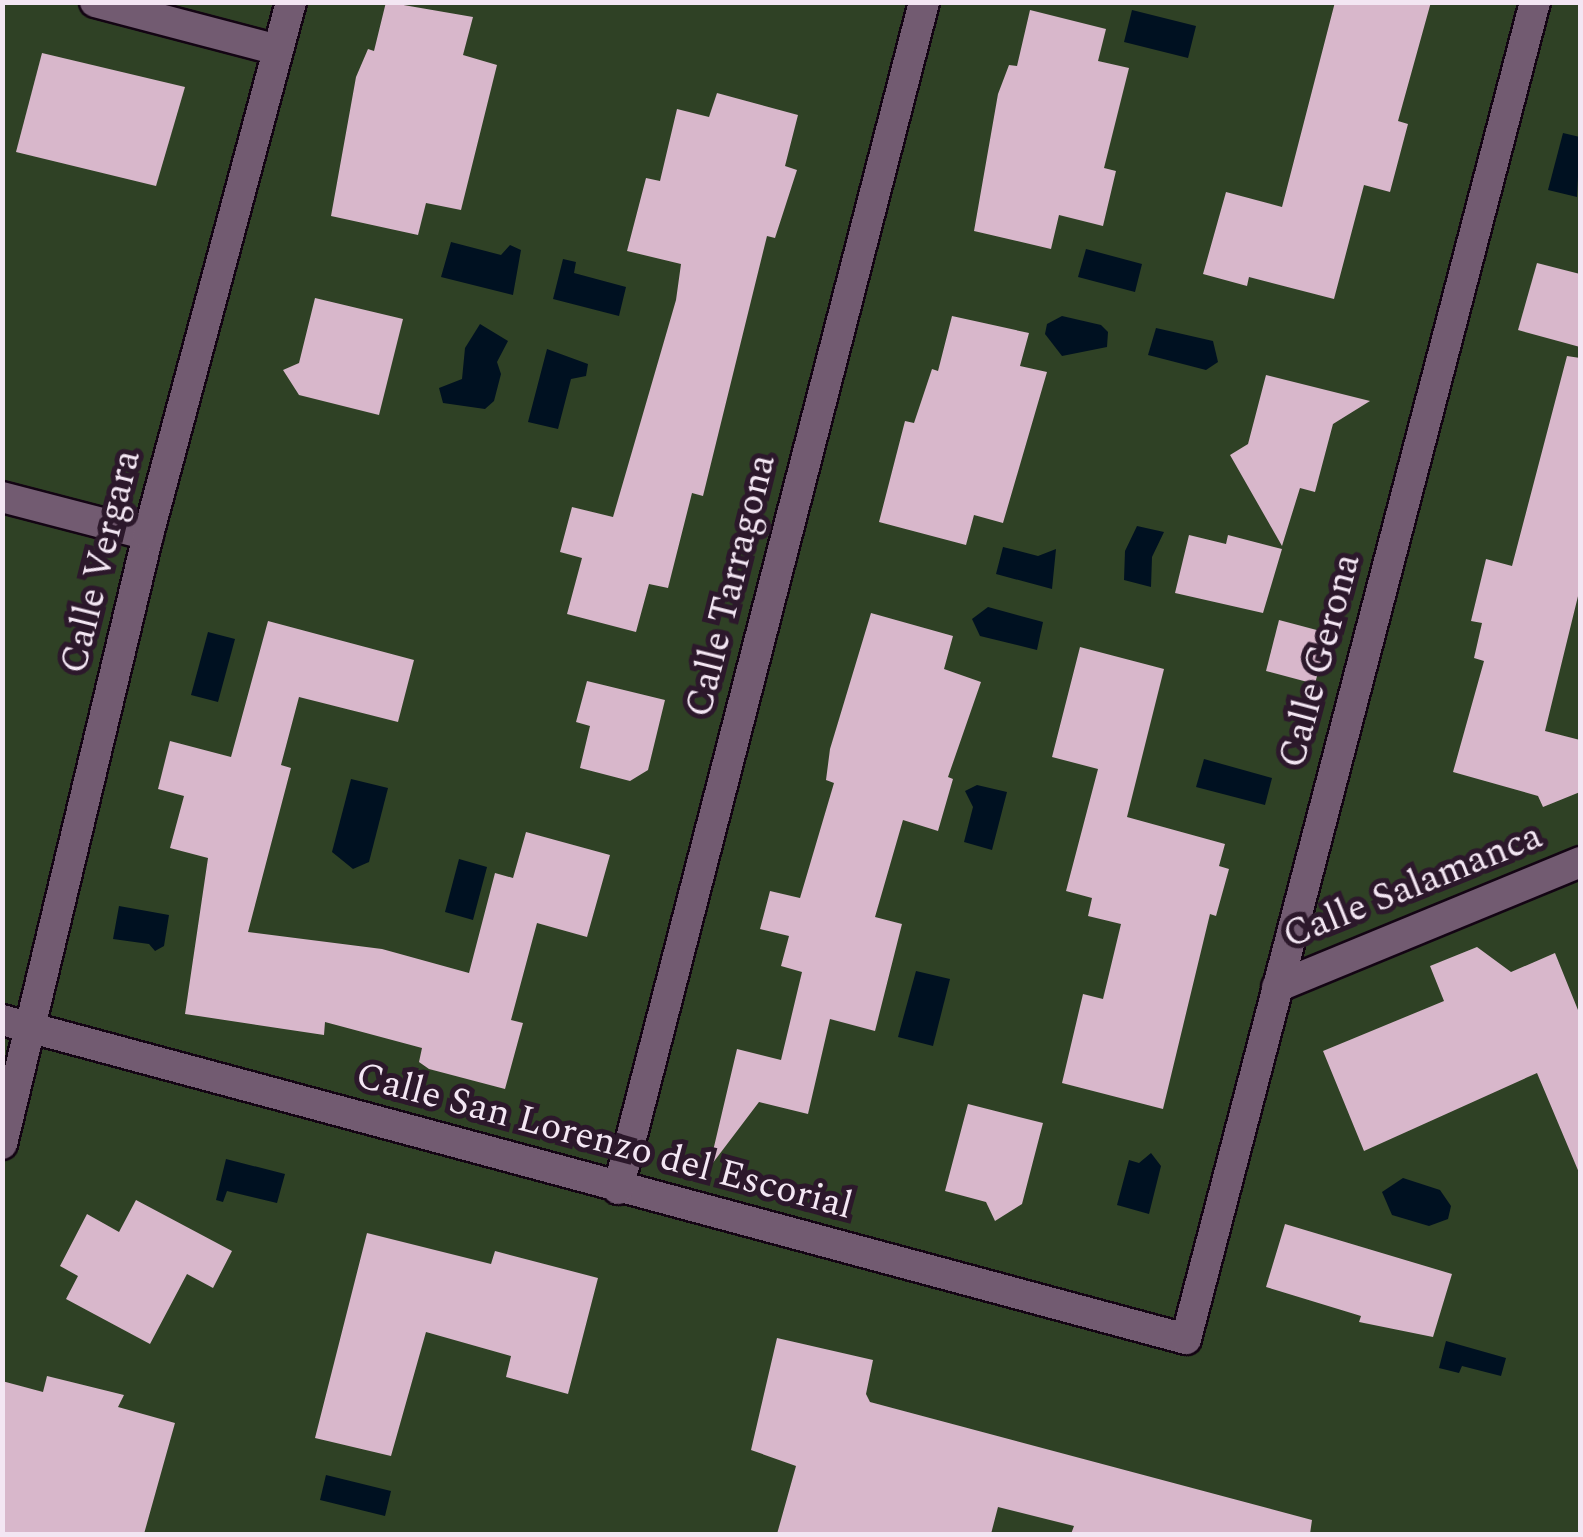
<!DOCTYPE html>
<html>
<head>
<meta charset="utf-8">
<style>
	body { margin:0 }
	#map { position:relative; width:1583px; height:1537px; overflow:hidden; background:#2c182b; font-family:Spectral,serif }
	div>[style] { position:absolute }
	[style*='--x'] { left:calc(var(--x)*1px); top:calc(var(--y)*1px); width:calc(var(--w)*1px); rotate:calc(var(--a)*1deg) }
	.green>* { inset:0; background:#2f4125 }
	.water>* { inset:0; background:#001121 }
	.building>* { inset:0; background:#d8b7cb }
	.roads { filter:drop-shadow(2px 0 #130413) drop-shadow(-2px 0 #130413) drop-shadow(0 2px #130413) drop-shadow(0 -2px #130413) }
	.minor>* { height:30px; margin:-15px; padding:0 15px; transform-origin:15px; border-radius:15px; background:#725b71 }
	span { translate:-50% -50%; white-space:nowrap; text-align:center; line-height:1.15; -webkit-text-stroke:10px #2c182b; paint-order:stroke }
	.street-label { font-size:38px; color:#f3e6f3 }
	.frame { position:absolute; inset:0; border:5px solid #f3e6f3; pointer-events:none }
</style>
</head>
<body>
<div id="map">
	<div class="green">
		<div style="clip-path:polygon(3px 3px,1580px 3px,1580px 1534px,3px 1534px)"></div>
	</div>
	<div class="water">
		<div style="clip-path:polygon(1132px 10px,1196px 26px,1188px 58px,1124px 42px)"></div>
		<div style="clip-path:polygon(1563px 133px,1580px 137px,1577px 197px,1548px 190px)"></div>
		<div style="clip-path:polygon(451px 242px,501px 255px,510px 245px,521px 250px,513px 295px,441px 277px)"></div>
		<div style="clip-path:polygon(1086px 249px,1142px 264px,1135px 292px,1078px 277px)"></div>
		<div style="clip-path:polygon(563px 259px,576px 262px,574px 273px,626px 287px,619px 316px,553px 299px)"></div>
		<div style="clip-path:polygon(1062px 316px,1101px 325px,1108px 332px,1107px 347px,1062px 356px,1045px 334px,1047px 324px)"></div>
		<div style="clip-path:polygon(480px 324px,508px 341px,497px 362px,501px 374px,494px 401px,485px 409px,443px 403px,439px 388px,462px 379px,465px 348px)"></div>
		<div style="clip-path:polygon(1156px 328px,1213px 341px,1218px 362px,1206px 370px,1148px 355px)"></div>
		<div style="clip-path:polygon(547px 349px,588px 364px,586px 376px,571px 379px,558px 429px,528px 422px)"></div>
		<div style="clip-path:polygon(1137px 526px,1164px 532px,1152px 557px,1151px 587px,1124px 580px,1125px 551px)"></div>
		<div style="clip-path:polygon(1003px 547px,1038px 556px,1056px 549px,1052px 589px,996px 574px)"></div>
		<div style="clip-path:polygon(988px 607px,1043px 622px,1037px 650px,980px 636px,972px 619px)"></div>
		<div style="clip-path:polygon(208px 632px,235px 639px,218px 702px,191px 695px)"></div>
		<div style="clip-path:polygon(1204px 759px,1272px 778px,1265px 805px,1196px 787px)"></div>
		<div style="clip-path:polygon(351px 779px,388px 788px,369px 862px,353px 869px,332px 852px)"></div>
		<div style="clip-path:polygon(977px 785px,1007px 792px,992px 850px,964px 842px,973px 807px,965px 791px)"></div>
		<div style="clip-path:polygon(459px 859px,487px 867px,473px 920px,445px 912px)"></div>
		<div style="clip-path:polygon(119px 906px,169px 915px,164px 946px,155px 951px,149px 944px,113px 939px)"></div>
		<div style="clip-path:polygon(916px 971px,950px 979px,933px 1046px,898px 1037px)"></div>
		<div style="clip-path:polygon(1151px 1153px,1161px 1166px,1149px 1214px,1117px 1205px,1129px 1160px,1139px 1163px)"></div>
		<div style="clip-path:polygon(226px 1159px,285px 1174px,277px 1203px,227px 1191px,223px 1202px,216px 1200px)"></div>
		<div style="clip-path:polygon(1403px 1178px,1440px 1190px,1451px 1206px,1448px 1219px,1429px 1226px,1392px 1215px,1382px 1192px)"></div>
		<div style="clip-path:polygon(1446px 1341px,1506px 1358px,1501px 1376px,1462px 1366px,1459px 1373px,1439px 1368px)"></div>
		<div style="clip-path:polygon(326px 1475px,391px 1491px,385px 1516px,320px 1500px)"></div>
	</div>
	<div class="building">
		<div style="clip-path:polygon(386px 2px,473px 17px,463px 55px,497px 65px,461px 210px,426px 203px,418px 235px,331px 216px,356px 77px,368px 49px,374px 51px)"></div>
		<div style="clip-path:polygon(1335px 2px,1431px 2px,1398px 121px,1408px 124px,1390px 192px,1364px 185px,1334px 299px,1249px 277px,1247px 286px,1203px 274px,1226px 192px,1282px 207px)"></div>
		<div style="clip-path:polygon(1030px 10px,1106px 29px,1098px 61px,1129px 68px,1104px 168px,1116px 171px,1103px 226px,1059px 215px,1051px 249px,974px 231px,998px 94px,1009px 65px,1017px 66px)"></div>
		<div style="clip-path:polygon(42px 53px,185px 87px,156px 186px,16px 152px)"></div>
		<div style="clip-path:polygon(717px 93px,798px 115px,785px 166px,797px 170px,775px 238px,767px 236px,703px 496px,692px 493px,668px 588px,649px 584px,636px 632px,567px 614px,582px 558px,560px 552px,572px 507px,613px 517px,676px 300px,681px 264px,627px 251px,646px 178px,660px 181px,677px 109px,709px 117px)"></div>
		<div style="clip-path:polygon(1537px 263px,1580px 274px,1580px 347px,1518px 330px)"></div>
		<div style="clip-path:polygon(315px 298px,403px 319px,379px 415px,299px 395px,283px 370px,299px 363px)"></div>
		<div style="clip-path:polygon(952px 316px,1029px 333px,1020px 366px,1047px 372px,1003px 523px,974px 515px,966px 545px,879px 522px,905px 421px,914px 423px,932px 369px,938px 371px)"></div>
		<div style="clip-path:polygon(1567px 356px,1580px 358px,1580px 588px,1545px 731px,1580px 740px,1580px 792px,1543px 807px,1538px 796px,1453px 772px,1484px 661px,1474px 658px,1482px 623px,1471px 621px,1486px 559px,1512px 566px)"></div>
		<div style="clip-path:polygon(1266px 375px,1370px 401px,1333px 424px,1315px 492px,1300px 488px,1282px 546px,1230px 455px,1248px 444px)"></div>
		<div style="clip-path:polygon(1189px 535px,1226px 544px,1228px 535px,1282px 549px,1263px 613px,1175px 593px)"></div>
		<div style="clip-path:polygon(871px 613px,953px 636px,944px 669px,981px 682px,948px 777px,953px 779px,938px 831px,903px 820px,875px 917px,902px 924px,875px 1031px,830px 1019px,808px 1114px,759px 1102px,709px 1168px,737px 1049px,781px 1060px,802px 972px,781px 966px,789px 936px,760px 929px,770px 891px,800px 898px,834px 783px,826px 780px,830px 749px)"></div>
		<div style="clip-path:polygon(1279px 620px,1328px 633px,1315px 684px,1266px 671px)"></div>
		<div style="clip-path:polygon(268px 621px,414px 660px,398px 722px,299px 697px,281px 765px,291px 768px,248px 932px,382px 949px,469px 973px,495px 873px,513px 878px,526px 832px,610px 855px,587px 937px,537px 923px,511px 1020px,523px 1023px,505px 1089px,429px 1069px,419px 1062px,422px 1048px,325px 1022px,324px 1035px,185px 1014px,208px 858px,170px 848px,184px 796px,158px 789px,170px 741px,231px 757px)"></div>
		<div style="clip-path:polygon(1080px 647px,1164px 669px,1127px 817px,1225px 844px,1219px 866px,1229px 869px,1216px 916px,1210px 914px,1163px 1109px,1062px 1083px,1083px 994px,1103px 999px,1121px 924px,1088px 916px,1092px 898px,1066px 891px,1098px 769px,1052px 757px)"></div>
		<div style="clip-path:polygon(587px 681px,665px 700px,648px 770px,630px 781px,580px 768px,590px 726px,576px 722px)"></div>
		<div style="clip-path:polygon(1477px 947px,1511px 972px,1555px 953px,1580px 1015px,1580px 1175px,1537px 1073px,1364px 1151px,1323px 1051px,1444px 1001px,1430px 966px)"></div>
		<div style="clip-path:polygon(968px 1104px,1043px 1123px,1022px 1204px,995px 1221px,986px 1202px,945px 1191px)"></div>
		<div style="clip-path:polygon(136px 1200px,232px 1251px,213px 1288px,187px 1274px,150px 1344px,66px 1299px,78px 1276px,60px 1266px,87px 1214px,119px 1232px)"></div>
		<div style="clip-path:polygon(1285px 1224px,1452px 1274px,1433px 1337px,1359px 1322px,1361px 1316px,1266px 1287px)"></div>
		<div style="clip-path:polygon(367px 1233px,491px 1264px,495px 1251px,598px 1278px,568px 1394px,506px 1377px,511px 1356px,426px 1332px,391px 1456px,315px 1438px)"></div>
		<div style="clip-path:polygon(777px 1338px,873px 1360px,866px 1394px,870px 1402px,1312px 1520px,1310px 1534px,1071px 1534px,1074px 1526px,998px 1507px,991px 1534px,777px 1534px,796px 1466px,751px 1450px)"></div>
		<div style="clip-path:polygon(47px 1376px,124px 1395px,118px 1407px,175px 1423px,144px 1534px,2px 1534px,2px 1381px,43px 1392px)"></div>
	</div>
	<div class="roads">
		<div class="minor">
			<div style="--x:95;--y:2;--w:189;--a:14.7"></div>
			<div style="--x:2;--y:497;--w:151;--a:14.6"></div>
			<div style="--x:1277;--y:987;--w:328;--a:-22.4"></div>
			<div style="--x:2;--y:1020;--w:1226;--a:15.08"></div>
			<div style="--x:1186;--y:1339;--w:1382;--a:-75.37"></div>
			<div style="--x:2;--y:1144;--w:626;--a:-76.52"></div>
			<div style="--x:148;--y:535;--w:552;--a:-74.98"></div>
			<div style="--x:618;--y:1189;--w:1226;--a:-75.54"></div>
		</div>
	</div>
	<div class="street-label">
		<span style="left:102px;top:562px;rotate:-76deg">Calle Vergara</span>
		<span style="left:732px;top:586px;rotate:-76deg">Calle Tarragona</span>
		<span style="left:1321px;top:661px;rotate:-75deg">Calle Gerona</span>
		<span style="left:1413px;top:887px;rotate:-22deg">Calle Salamanca</span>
		<span style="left:604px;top:1142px;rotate:15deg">Calle San Lorenzo del Escorial</span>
	</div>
	<div class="frame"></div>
</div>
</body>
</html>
